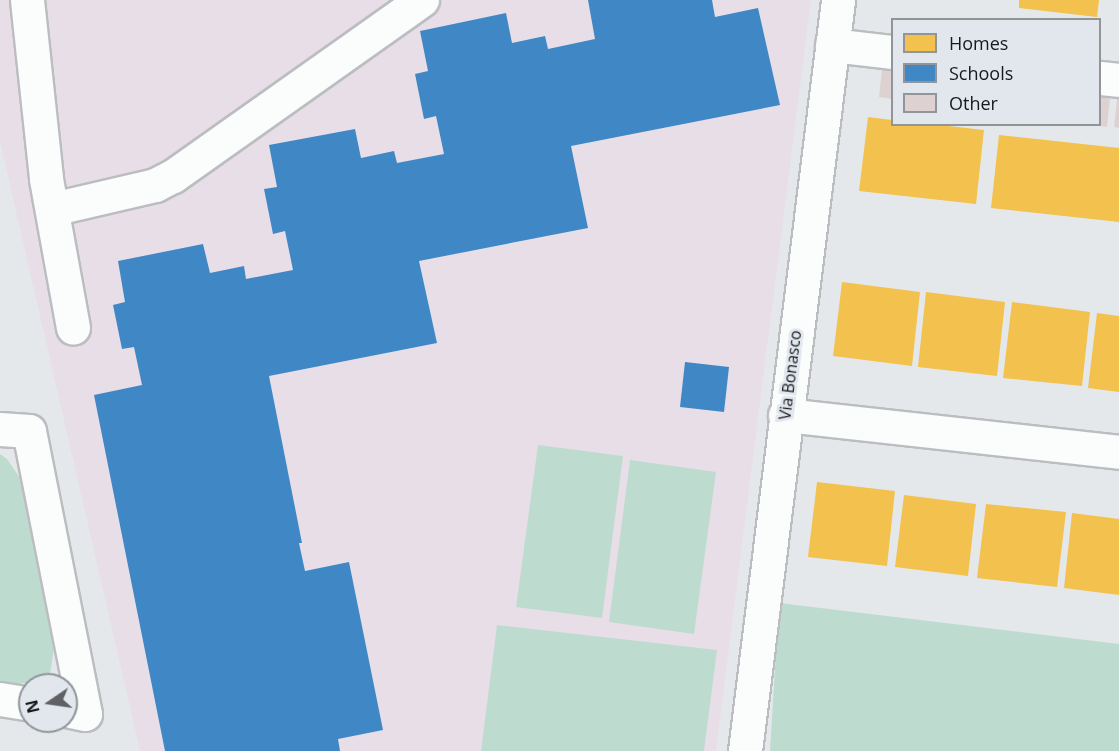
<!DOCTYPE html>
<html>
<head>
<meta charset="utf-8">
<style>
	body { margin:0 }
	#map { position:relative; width:1119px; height:751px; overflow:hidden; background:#e5e8eb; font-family:"Open Sans",sans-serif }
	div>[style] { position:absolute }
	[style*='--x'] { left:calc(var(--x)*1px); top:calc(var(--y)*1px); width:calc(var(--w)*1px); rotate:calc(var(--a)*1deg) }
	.education>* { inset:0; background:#e8dee8 }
	.green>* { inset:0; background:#bedbcf }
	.homes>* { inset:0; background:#f2c14e }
	.schools>* { inset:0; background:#3f88c5 }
	.building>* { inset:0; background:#ddd2d1 }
	.roads { filter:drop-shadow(2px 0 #bbbdc0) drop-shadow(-2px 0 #bbbdc0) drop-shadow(0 2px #bbbdc0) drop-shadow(0 -2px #bbbdc0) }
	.minor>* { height:33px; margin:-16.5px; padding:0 16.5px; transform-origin:16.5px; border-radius:16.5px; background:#fbfcfc }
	span { translate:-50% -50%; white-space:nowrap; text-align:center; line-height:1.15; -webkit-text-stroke:6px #e2e7ee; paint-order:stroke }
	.street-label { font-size:16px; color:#17191b }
	.legend { position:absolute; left:891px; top:18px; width:210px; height:108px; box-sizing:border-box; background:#e2e7ee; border:2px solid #91959a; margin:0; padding:8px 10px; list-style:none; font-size:18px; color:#17191b }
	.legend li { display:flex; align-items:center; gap:12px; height:30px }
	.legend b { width:30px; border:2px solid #91959a }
	.north { position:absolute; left:18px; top:673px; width:60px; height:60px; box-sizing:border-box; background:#e2e7ee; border:2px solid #91959a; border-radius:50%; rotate:257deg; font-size:16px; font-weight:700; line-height:24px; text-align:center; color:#17191b }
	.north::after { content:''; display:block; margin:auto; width:21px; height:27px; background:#5f6164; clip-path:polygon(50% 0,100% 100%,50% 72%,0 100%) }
</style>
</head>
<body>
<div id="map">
	<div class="education">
		<div style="clip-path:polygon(0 0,811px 0,716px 751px,140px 751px,0 142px)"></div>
	</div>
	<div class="green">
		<div style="clip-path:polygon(538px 445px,623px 456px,602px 618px,516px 607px)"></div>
		<div style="clip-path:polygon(0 454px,7px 459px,24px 484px,54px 648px,50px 675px,34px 682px,8px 685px,0 683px)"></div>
		<div style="clip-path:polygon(630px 460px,716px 472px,694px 634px,609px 622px)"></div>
		<div style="clip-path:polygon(779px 603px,1119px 644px,1119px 751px,770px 751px)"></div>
		<div style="clip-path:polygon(497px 625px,717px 650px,704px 751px,481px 751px)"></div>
	</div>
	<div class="homes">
		<div style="clip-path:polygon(1019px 0,1099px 0,1097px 17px,1019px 8px)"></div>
		<div style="clip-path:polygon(868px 117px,892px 120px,892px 124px,931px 124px,984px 130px,976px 204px,859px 191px)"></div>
		<div style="clip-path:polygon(999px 135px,1119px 148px,1119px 222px,991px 208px)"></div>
		<div style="clip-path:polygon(842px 282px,920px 292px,912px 366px,833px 356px)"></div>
		<div style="clip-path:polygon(926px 292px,1005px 302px,997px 376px,918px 367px)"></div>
		<div style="clip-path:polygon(1012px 302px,1090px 312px,1082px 386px,1003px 378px)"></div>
		<div style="clip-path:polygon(1097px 313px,1119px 316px,1119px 392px,1088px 388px)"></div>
		<div style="clip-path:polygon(817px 482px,895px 491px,887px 566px,808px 557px)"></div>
		<div style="clip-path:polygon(904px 495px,976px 504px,968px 576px,895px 567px)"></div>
		<div style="clip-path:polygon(986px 504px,1066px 512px,1057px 587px,977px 578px)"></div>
		<div style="clip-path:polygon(1072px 513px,1119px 519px,1119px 595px,1064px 588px)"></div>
	</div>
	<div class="schools">
		<div style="clip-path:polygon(588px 0,712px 0,715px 17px,758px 8px,780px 105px,571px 146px,588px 228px,419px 261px,437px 343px,269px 376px,302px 543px,299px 543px,305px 571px,349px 562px,383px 730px,338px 739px,340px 751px,165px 751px,94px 395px,142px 385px,134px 347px,122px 349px,113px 305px,125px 302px,118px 261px,203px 244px,210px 273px,244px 266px,246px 279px,293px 270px,285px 231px,273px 234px,264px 189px,277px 187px,269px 145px,355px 129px,361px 158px,394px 151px,397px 163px,444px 154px,436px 116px,424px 119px,415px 74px,428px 71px,420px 31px,506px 13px,512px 43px,545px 36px,548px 49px,595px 39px)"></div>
		<div style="clip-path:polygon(685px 362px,729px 367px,724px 412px,680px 407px)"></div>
	</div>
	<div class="building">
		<div style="clip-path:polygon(882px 69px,892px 70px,892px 99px,879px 97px)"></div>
		<div style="clip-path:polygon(1100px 97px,1110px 98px,1107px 127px,1100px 126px)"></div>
		<div style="clip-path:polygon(1117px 99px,1119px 99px,1119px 128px,1114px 127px)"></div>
	</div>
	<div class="roads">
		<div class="minor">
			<div style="--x:27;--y:0;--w:180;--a:83.9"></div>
			<div style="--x:46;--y:179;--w:151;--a:79.7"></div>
			<div style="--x:832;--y:45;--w:60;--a:6.7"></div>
			<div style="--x:1100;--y:78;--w:19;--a:6"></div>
			<div style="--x:52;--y:209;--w:106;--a:-13.1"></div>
			<div style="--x:155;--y:185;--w:20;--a:-27"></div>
			<div style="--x:173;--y:176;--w:305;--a:-35.3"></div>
			<div style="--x:785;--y:415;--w:336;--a:6.3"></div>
			<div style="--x:0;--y:429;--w:29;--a:4"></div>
			<div style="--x:29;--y:431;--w:288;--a:78.8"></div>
			<div style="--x:85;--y:714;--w:19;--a:-168"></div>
			<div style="--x:0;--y:699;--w:30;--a:9"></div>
			<div style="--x:745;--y:751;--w:757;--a:-82.94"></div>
		</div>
	</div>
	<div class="street-label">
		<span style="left:790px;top:375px;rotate:-83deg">Via Bonasco</span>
	</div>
	<ul class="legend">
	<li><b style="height:16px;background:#f2c14e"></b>Homes</li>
	<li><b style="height:16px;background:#3f88c5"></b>Schools</li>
	<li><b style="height:16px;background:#ddd2d1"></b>Other</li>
	</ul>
	<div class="north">N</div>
</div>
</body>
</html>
